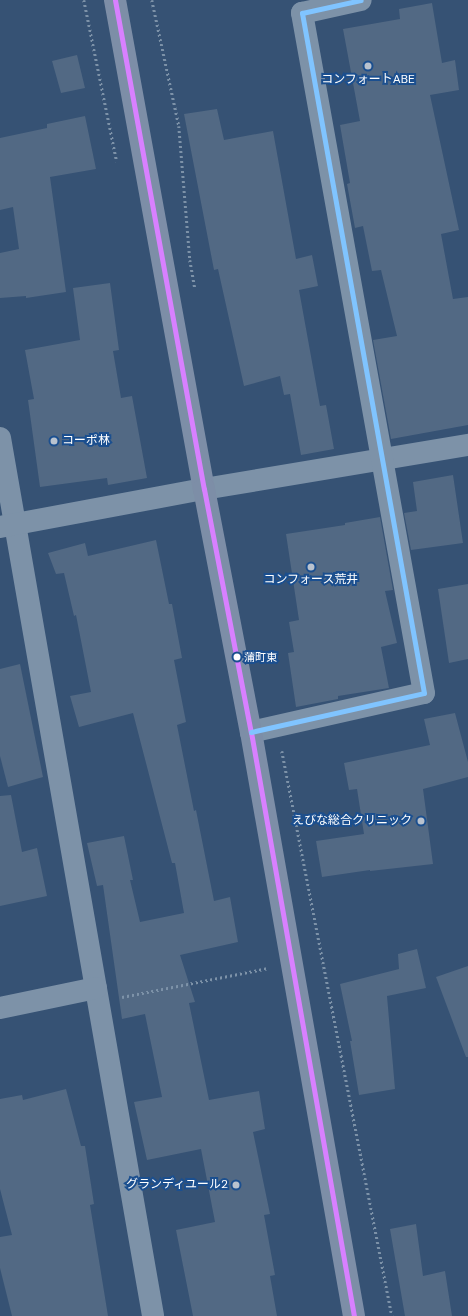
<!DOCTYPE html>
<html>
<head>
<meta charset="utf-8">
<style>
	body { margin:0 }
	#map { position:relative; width:468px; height:1316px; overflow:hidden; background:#365274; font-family:"DM Sans","Noto Sans JP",sans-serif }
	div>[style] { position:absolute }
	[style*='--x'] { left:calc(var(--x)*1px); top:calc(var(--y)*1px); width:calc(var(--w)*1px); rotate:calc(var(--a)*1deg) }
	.building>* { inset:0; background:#526984 }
	.path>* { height:2.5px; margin-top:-1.25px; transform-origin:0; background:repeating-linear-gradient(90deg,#7d92a8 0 2px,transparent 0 5px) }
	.minor>* { height:22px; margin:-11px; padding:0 11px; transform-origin:11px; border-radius:11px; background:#7d92a8 }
	.major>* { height:22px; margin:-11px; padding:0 11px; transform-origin:11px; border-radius:11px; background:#7d8ea7 }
	.bus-1>* { height:5px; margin:-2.5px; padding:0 2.5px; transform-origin:2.5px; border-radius:2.5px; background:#d880ff }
	.bus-2>* { height:5px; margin:-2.5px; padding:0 2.5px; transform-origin:2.5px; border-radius:2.5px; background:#80c4ff }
	.dots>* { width:11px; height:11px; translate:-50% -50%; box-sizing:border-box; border:2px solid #1b4f8f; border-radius:50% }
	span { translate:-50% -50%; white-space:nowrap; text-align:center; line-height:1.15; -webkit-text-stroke:4px #1b4f8f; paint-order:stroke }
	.bus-label { font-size:11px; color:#fff }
	.left { translate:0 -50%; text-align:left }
	.poi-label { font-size:12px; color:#fff }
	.right { translate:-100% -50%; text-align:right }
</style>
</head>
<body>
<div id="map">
	<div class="building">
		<div style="clip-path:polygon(432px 3px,442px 63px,455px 60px,459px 90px,430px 95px,459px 230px,441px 234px,453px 299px,468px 297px,468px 425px,391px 439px,373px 340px,397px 336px,381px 270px,372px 271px,363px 226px,355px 228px,347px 184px,350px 183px,340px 125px,360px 121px,343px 29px,400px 19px,399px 9px)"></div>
		<div style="clip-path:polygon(77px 55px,85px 88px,61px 93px,52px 61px)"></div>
		<div style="clip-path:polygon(217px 109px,224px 140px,273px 131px,296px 259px,312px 255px,318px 286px,299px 290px,320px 406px,326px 405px,334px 449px,301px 455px,290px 394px,284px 395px,280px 376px,244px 386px,218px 269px,214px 270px,184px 114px)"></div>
		<div style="clip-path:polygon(85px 116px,96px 169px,50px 177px,66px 292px,26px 298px,26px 296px,0 298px,0 253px,19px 249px,13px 207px,0 210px,0 138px,47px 128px,47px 124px)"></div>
		<div style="clip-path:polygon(110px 283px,119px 350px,113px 351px,121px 398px,132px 396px,147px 478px,108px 485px,107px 478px,40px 487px,28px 400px,34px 399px,25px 350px,80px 340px,73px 288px)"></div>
		<div style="clip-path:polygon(453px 475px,463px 543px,411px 550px,404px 513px,417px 511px,413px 482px)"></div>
		<div style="clip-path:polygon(380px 517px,393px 590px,385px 591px,397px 643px,381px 647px,389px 688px,338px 696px,338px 699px,296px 707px,288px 653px,294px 652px,289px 622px,299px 620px,286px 534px,345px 525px,345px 523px)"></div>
		<div style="clip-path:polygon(156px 540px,169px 604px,172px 604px,182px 658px,174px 660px,186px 722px,177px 725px,194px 811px,196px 810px,214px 901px,230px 897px,238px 942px,180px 955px,195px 1002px,189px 1003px,209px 1100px,259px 1091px,265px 1129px,253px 1132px,270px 1214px,264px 1215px,275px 1275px,270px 1276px,277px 1316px,193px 1316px,176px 1230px,215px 1222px,201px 1149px,147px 1160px,134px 1102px,162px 1097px,145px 1014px,122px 1019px,103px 885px,97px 886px,87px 843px,124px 836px,133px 880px,130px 880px,140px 922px,184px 913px,175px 863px,172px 863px,133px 713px,79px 727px,70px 696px,91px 692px,76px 615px,74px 616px,64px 573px,56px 574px,48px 553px,85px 543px,88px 556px)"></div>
		<div style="clip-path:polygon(468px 584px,468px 659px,449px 663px,438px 589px)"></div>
		<div style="clip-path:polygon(20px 664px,43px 777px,8px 787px,0 756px,0 669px)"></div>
		<div style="clip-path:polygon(455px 713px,468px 762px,468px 777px,423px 789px,433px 864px,370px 871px,370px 870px,322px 877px,316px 841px,364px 834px,357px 789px,349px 790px,344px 763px,430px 745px,424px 719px)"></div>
		<div style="clip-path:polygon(11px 795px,22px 852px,37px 848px,47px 896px,0 906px,0 796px)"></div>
		<div style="clip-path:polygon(417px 949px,426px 988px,387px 996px,395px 1089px,359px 1095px,350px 1041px,352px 1041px,340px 984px,399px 969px,398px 954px)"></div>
		<div style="clip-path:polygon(468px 966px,468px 1057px,466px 1057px,436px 977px)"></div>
		<div style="clip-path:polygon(66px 1089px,81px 1146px,85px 1146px,94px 1204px,90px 1205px,108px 1316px,12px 1316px,0 1268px,0 1237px,12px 1235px,0 1189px,0 1099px,22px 1095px,23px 1100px)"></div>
		<div style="clip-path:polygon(416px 1224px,423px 1276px,445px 1271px,452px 1316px,405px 1316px,390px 1229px)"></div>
	</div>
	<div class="path">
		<div style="--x:84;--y:0;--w:165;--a:78.5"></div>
		<div style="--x:152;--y:0;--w:129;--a:77.9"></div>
		<div style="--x:179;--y:126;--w:134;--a:85.3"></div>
		<div style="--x:190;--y:260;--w:28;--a:80"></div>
		<div style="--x:282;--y:751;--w:576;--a:78.98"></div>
		<div style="--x:122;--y:997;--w:149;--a:-11.2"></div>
	</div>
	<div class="minor">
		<div style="--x:0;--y:438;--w:891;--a:80.11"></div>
		<div style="--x:0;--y:527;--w:208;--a:-10.6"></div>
		<div style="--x:204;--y:489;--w:268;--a:-9.5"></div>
		<div style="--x:251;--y:732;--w:177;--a:-12.7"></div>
		<div style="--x:424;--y:693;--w:691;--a:-100.17"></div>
		<div style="--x:302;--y:13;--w:60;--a:-12.4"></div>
		<div style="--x:0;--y:1008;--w:98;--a:-11.8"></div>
	</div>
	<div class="major">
		<div style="--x:115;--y:0;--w:497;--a:79.7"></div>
		<div style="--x:204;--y:489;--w:248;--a:79.1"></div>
		<div style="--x:251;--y:732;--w:593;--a:80"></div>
	</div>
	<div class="bus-1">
		<div style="--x:115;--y:0;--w:497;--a:79.7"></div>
		<div style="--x:204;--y:489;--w:248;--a:79.1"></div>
		<div style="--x:251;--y:732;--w:593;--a:80"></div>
	</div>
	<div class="bus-2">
		<div style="--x:251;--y:732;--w:177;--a:-12.7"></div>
		<div style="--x:424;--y:693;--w:691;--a:-100.17"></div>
		<div style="--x:302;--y:13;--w:60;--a:-12.4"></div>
	</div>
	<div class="dots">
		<div style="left:368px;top:66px;background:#b9c2ce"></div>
		<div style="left:54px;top:441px;background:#b9c2ce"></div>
		<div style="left:311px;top:567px;background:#b9c2ce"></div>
		<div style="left:237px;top:657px;background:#fff"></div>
		<div style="left:421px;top:821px;background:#b9c2ce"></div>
		<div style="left:236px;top:1185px;background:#b9c2ce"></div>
	</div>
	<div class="bus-label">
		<span class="left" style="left:244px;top:657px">蒲町東</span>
	</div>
	<div class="poi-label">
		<span style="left:368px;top:80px">コンフォートABE</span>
		<span class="left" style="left:62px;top:441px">コーポ林</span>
		<span style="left:311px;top:580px">コンフォース荒井</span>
		<span class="right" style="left:412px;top:821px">えびな総合クリニック</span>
		<span class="right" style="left:228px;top:1185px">グランディユール2</span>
	</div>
</div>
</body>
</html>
